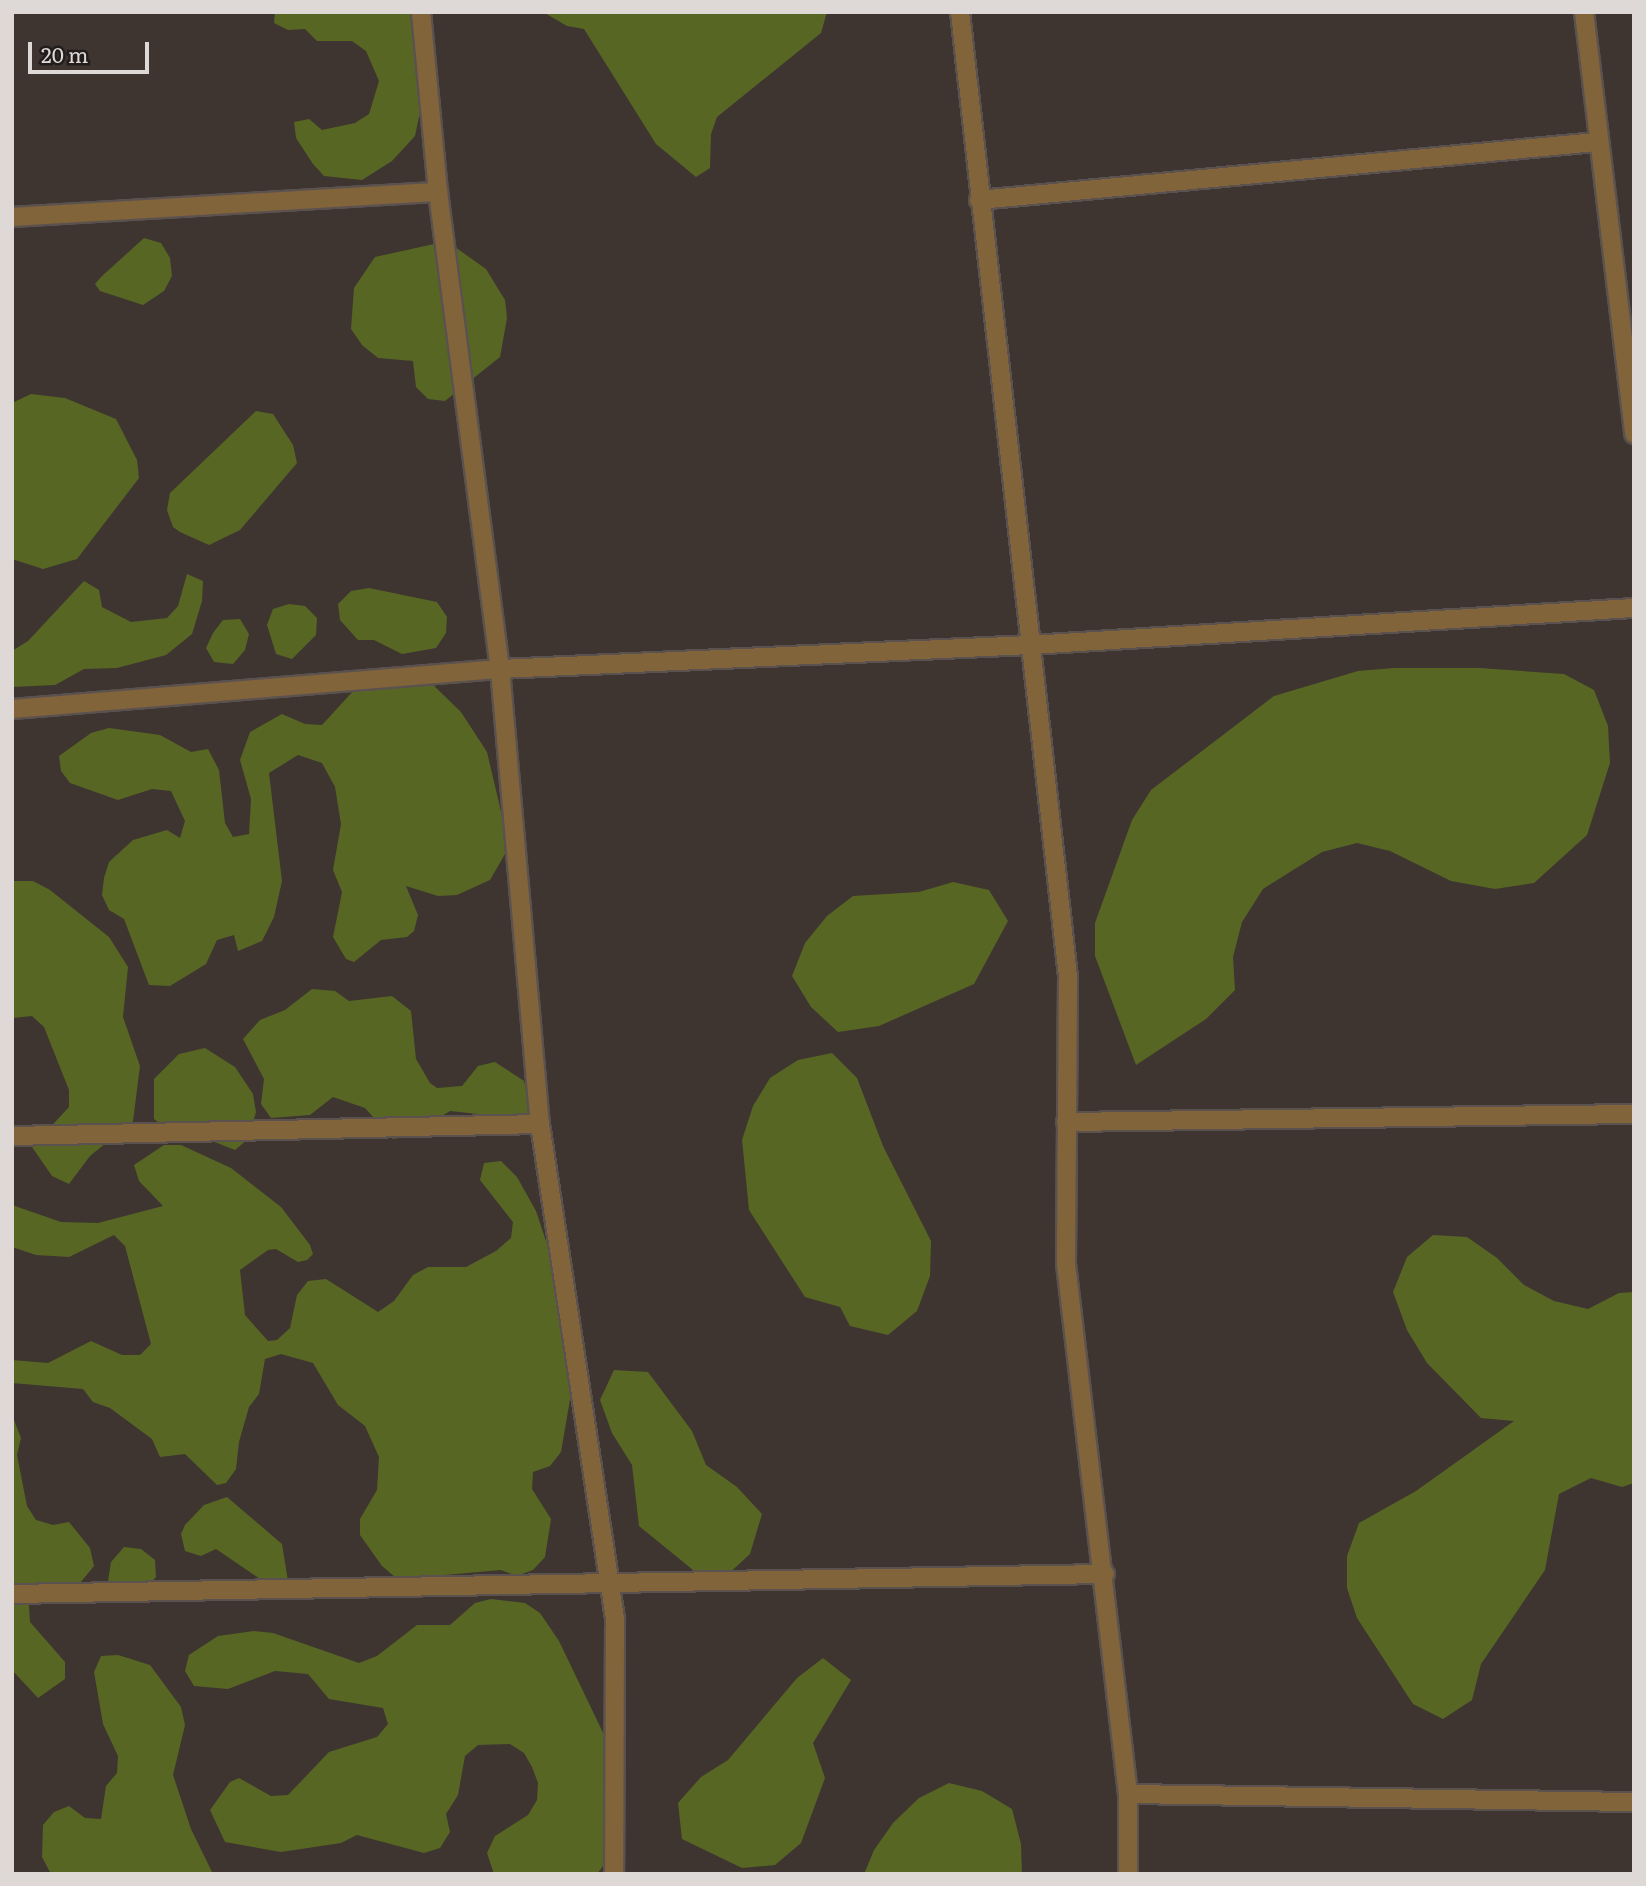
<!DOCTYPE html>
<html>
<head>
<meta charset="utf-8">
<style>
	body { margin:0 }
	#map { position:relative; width:1646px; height:1886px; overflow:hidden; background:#3e3531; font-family:Literata,serif }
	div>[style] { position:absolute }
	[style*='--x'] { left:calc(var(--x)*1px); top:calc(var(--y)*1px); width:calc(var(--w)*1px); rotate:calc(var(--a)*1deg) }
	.green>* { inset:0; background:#576623 }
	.roads { filter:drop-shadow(2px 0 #5b524f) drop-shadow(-2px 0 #5b524f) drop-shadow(0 2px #5b524f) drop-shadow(0 -2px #5b524f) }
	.minor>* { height:18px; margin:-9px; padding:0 9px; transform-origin:9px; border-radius:9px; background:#82643a }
	.tertiary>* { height:18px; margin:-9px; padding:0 9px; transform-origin:9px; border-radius:9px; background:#82643a }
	span { translate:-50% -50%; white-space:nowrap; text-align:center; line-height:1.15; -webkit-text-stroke:6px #221d1c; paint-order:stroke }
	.frame { position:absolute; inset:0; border:14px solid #ded8d6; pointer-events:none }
	.scale { position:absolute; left:28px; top:42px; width:121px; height:32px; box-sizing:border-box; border:4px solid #ded8d6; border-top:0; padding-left:9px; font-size:21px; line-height:24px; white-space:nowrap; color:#ded8d6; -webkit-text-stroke:5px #221d1c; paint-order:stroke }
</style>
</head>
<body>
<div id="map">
	<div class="green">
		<div style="clip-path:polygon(275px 12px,423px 12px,427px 79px,415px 136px,392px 161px,362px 180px,324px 176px,313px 164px,296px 138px,294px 122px,309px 119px,322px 130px,355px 123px,369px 114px,379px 81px,366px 51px,352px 41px,317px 41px,305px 29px,288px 30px,274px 23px)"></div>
		<div style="clip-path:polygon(543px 12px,827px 12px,821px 33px,717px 117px,711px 134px,710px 168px,696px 177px,656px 144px,584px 29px,567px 26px)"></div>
		<div style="clip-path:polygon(144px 238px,161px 243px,170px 258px,172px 276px,164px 291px,143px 305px,100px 291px,95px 284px,101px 277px)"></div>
		<div style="clip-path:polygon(434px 244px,455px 247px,486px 269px,505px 300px,507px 318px,500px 357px,445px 401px,428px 399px,416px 387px,413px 361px,378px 358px,362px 345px,351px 329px,354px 288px,375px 257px)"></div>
		<div style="clip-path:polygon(31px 394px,65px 398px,116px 419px,137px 460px,139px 478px,77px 559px,43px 569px,12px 559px,12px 403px)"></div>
		<div style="clip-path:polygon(256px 411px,273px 414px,293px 445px,297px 463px,240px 530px,209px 545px,180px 532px,173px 527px,167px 510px,170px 493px)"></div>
		<div style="clip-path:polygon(187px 574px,203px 581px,202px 601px,192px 634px,166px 655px,117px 668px,84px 669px,55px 685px,12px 687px,12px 651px,28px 641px,84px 581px,99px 590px,102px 607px,131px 622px,167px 618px,178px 606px)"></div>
		<div style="clip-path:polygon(369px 588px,437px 602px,447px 617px,446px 633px,436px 648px,402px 654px,374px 640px,358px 640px,340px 620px,338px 604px,351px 591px)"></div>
		<div style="clip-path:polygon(289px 604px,305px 606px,317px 618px,316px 635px,292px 659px,276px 654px,267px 625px,273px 609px)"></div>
		<div style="clip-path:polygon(240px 619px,249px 634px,245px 650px,233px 664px,214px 662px,206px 648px,213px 633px,223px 620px)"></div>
		<div style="clip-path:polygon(1394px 668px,1480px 668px,1564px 674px,1594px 690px,1608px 726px,1610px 763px,1587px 835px,1534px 883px,1495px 889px,1451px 881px,1390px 851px,1357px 843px,1322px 852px,1263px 889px,1242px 922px,1233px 957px,1235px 990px,1206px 1019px,1136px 1065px,1095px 956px,1095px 923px,1132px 820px,1151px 790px,1274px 696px,1358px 671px)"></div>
		<div style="clip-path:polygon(431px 683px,461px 712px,487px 752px,507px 837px,505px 854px,490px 880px,457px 895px,438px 896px,406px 886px,418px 915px,414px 931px,407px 937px,381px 940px,354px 962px,346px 959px,333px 937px,342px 892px,333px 870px,341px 824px,335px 787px,322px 763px,298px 755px,269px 773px,282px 881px,274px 917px,262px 941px,238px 951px,234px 935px,217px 940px,206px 964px,170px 986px,149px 985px,124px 919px,109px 910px,102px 895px,104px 878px,109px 862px,133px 840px,167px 830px,180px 838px,185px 821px,171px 791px,152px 789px,118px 800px,70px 783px,61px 771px,59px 756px,91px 733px,109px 728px,160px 735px,191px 752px,208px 749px,219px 770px,225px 823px,233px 837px,249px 834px,251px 799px,240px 760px,250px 732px,282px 714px,305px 724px,322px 725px,355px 689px)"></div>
		<div style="clip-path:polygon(12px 881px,33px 881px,50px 890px,109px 937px,128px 967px,123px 1017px,140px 1066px,133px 1121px,90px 1156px,69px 1184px,52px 1176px,32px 1147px,69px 1107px,69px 1090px,44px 1027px,32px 1016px,12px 1018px)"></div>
		<div style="clip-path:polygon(953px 882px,989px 890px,1008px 921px,974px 984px,879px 1026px,838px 1032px,811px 1007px,792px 976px,805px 943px,827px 916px,853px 896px,919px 892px)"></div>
		<div style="clip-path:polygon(312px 989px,335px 991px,349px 1001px,392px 996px,411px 1011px,416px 1059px,430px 1083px,437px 1088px,462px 1086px,478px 1066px,495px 1062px,524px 1081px,532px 1109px,521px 1125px,504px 1127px,478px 1114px,450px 1111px,410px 1136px,393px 1139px,365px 1108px,333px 1097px,310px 1115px,271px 1118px,261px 1104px,264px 1079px,243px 1039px,260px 1020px,285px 1010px)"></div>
		<div style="clip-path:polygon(205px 1048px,235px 1067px,253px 1094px,256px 1112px,248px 1139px,235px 1150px,212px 1141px,185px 1142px,154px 1119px,154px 1079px,179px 1054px)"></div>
		<div style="clip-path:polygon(832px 1053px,857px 1078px,883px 1146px,931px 1241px,930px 1276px,917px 1311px,888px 1335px,850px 1326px,840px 1307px,805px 1297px,749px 1210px,742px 1140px,753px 1106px,770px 1078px,798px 1060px)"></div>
		<div style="clip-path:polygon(164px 1145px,181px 1145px,231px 1168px,281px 1207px,310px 1245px,313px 1254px,307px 1260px,298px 1262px,276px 1249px,268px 1250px,240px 1270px,245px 1315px,268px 1341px,277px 1340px,290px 1328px,297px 1295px,308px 1281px,326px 1279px,378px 1312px,394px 1301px,413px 1275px,428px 1267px,466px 1267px,496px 1251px,511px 1238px,513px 1222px,480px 1180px,484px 1163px,501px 1161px,517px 1177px,536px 1211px,560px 1283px,574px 1376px,561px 1452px,550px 1466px,533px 1472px,532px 1489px,551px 1519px,545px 1557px,533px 1570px,517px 1576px,501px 1570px,411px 1578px,395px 1577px,382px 1566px,360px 1535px,360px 1519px,377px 1490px,379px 1457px,365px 1426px,338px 1405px,313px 1363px,281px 1354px,265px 1359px,259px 1394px,249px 1407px,239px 1442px,236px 1469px,226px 1483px,217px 1485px,185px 1454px,160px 1457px,152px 1439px,110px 1408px,93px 1402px,83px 1389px,12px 1383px,12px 1360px,48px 1363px,91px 1341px,122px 1355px,140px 1355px,151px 1344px,125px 1246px,114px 1235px,69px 1257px,36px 1255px,12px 1247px,12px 1205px,61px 1222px,98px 1223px,163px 1206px,139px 1181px,134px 1165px)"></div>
		<div style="clip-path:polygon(1433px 1235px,1467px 1237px,1497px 1258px,1524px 1285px,1554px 1301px,1588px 1309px,1619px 1293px,1634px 1292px,1634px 1483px,1622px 1487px,1591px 1478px,1559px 1494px,1545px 1570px,1481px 1664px,1472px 1700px,1443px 1719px,1413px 1704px,1357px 1618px,1347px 1588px,1347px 1556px,1359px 1523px,1416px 1491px,1514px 1421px,1481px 1418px,1427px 1363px,1407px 1330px,1393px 1292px,1407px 1257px)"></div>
		<div style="clip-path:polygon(614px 1370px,648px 1372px,692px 1431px,706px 1465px,737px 1487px,762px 1514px,750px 1554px,725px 1577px,693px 1570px,639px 1526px,632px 1465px,612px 1433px,600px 1400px)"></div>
		<div style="clip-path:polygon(12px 1415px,21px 1438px,17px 1455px,27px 1506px,36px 1520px,53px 1525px,69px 1522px,90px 1548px,94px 1566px,71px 1594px,39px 1592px,29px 1605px,30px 1622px,65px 1662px,65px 1679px,38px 1698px,12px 1670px)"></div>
		<div style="clip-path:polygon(227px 1497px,282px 1544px,288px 1581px,272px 1587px,216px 1549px,201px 1556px,185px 1551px,181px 1534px,185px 1525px,204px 1505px)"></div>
		<div style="clip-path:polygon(124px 1547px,141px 1549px,155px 1560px,156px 1577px,135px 1601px,117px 1594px,108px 1581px,111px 1562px)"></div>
		<div style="clip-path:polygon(491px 1599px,525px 1603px,540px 1613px,559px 1641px,607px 1741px,615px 1850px,597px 1874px,494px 1874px,487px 1853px,495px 1836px,528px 1815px,537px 1800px,538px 1783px,532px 1767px,524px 1753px,510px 1744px,478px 1745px,465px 1756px,458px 1795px,446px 1814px,450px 1832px,440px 1848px,424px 1853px,357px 1835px,341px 1843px,281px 1852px,225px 1842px,210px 1810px,230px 1782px,239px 1778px,271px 1796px,288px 1795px,329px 1752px,377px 1737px,388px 1724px,383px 1708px,329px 1699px,308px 1674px,275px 1671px,228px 1689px,194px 1686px,185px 1671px,189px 1655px,218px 1636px,254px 1631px,273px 1633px,359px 1663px,377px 1656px,417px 1625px,450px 1625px,475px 1603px)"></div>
		<div style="clip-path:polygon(118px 1655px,150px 1665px,181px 1707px,185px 1725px,173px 1775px,191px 1829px,213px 1874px,51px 1874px,42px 1857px,43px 1825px,54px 1812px,69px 1806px,85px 1818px,101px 1819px,106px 1786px,117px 1773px,118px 1756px,103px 1724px,94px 1672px,101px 1656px)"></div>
		<div style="clip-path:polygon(823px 1658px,851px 1680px,813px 1743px,825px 1778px,801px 1843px,775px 1865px,742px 1868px,682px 1839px,678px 1803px,701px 1777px,728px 1760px,797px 1678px)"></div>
		<div style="clip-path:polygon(949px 1783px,982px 1791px,1012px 1809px,1021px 1844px,1022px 1874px,864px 1874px,874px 1850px,893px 1823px,919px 1798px)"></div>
	</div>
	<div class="roads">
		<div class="minor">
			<div style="--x:421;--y:12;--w:181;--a:84.6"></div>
			<div style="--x:438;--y:192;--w:481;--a:82.6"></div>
			<div style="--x:500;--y:669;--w:457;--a:85"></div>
			<div style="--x:540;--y:1124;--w:501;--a:81.38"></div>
			<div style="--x:615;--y:1619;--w:255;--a:90.2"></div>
			<div style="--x:960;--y:12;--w:971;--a:83.61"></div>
			<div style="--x:1068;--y:977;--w:287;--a:90.4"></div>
			<div style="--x:1066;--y:1264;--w:534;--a:83.33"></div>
			<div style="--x:1584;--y:12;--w:425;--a:83.2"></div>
			<div style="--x:979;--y:200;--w:620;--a:-5.37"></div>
			<div style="--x:12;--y:217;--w:427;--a:-3.4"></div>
			<div style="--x:12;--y:709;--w:490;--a:-4.7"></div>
			<div style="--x:500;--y:669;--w:531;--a:-2.59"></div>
			<div style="--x:1030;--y:645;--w:605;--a:-3.51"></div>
			<div style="--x:1066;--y:1122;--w:568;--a:-0.81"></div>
			<div style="--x:12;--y:1136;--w:528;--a:-1.3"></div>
			<div style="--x:12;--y:1594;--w:1093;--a:-1.05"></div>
		</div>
		<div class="tertiary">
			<div style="--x:1128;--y:1874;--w:80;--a:-90"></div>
			<div style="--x:1128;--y:1794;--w:506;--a:0.91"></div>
		</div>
	</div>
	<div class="frame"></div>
	<div class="scale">20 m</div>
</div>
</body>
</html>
